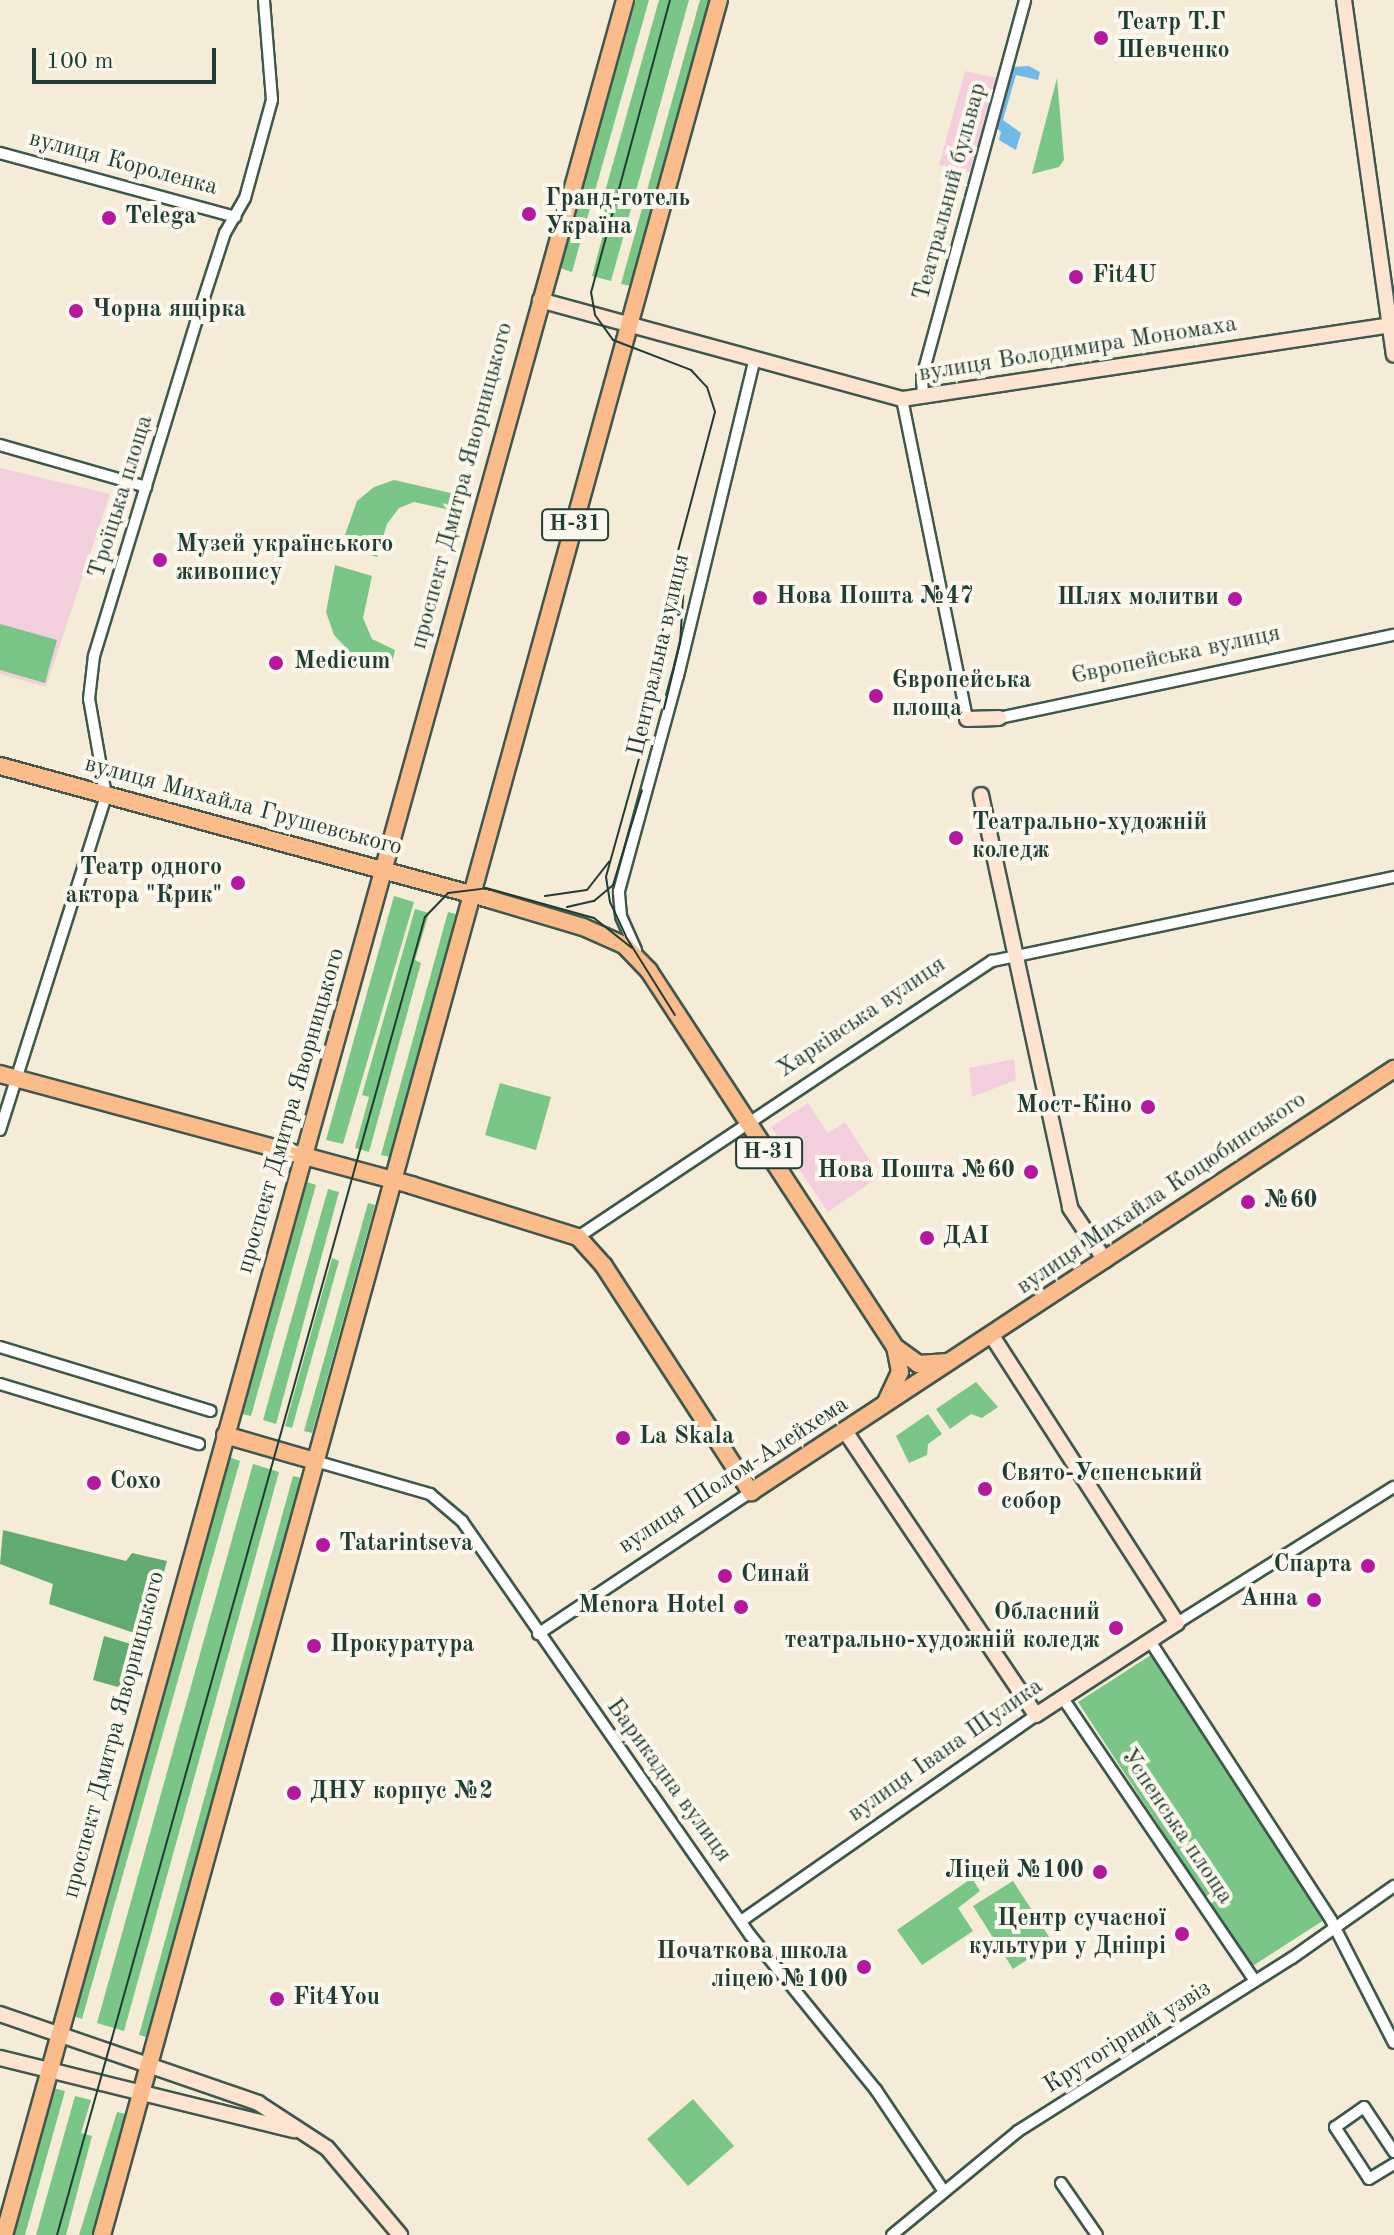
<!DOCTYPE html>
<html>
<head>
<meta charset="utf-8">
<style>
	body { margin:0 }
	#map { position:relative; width:1394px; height:2235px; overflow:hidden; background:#f4ecd7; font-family:"Old Standard TT",serif }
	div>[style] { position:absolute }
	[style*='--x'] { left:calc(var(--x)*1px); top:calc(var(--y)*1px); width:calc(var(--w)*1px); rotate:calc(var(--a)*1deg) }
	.built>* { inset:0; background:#f3cfde }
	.green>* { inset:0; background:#79c686 }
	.forest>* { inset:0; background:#62ab73 }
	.water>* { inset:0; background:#71b9e9 }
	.roads { filter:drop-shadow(2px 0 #3f574c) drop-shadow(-2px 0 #3f574c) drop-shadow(0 2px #3f574c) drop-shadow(0 -2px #3f574c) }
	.street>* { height:10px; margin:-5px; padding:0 5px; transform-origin:5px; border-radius:5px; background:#fff }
	.secondary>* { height:14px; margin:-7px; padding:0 7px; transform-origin:7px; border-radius:7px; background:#fde4d0 }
	.primary>* { height:16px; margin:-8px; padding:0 8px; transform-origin:8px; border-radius:8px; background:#f9bc8a }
	.tram>* { height:2px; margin:-1px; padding:0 1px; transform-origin:1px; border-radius:1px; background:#1f3d34 }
	.dots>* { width:22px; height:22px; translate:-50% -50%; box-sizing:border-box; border:4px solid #fbf7ec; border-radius:50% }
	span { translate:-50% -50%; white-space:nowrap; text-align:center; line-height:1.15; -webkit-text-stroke:8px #fbf7ec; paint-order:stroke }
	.shield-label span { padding:2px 6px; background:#fbf7ec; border:2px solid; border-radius:6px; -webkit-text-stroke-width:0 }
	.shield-label { font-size:22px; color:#1f3d34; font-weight:700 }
	.poi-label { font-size:24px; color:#1f3d34; font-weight:700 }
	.left { translate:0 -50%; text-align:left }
	.right { translate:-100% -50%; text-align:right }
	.street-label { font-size:24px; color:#1f3d34 }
	.scale { position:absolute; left:32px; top:48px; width:184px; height:36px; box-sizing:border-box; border:4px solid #1f3d34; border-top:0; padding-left:10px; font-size:24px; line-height:28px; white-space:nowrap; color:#1f3d34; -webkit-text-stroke:6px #fbf7ec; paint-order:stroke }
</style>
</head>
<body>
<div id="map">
	<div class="built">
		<div style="clip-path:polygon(965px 71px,1001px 79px,975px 173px,939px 165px)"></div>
		<div style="clip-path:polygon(0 468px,110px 494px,46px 687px,0 674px)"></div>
		<div style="clip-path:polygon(1014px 1059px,1016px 1080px,972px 1097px,969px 1068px)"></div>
		<div style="clip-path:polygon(808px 1103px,828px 1133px,845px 1122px,880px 1176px,828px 1212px,771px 1127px)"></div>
	</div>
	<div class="green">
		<div style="clip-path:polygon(636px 0,649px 0,572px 272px,560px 268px)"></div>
		<div style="clip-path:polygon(659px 0,689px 0,611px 281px,592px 276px,604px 231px,595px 227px)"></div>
		<div style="clip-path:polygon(700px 0,712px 0,632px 286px,621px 284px)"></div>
		<div style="clip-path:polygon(1057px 78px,1064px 160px,1059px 167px,1032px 174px)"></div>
		<div style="clip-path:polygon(394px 480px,455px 494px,450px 510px,414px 502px,399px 508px,387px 524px,377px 557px,341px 546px,357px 501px,374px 487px)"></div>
		<div style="clip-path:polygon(335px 565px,372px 576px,363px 618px,372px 639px,395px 650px,391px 667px,350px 652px,334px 635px,326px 612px)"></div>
		<div style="clip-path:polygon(0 624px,57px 640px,45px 683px,0 670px)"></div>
		<div style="clip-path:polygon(394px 896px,414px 902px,343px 1144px,326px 1140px)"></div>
		<div style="clip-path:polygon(415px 909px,429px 913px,415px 960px,421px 963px,369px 1152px,355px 1148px,369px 1097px,362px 1095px)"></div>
		<div style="clip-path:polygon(448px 912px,456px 914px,390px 1157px,381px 1155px)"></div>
		<div style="clip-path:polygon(500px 1083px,551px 1097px,536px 1150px,485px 1135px)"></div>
		<div style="clip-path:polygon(307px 1182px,316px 1185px,251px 1416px,242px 1414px)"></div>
		<div style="clip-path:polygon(328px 1189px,339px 1192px,276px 1424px,263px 1420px)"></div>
		<div style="clip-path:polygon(368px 1203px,375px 1205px,312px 1433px,304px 1431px)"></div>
		<div style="clip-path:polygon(332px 1258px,339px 1261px,292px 1428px,285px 1426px)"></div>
		<div style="clip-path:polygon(976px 1382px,998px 1407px,982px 1418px,971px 1414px,950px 1429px,936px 1409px)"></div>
		<div style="clip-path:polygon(928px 1414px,942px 1434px,928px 1444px,927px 1455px,909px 1463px,896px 1436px)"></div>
		<div style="clip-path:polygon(229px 1457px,240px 1461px,82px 2019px,74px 2016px)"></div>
		<div style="clip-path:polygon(253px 1464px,279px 1472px,124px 2031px,97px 2023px)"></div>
		<div style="clip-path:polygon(293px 1476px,301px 1478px,146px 2037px,139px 2035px)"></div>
		<div style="clip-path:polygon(1151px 1655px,1324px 1920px,1251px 1967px,1078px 1702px)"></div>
		<div style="clip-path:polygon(972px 1878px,980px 1891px,958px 1908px,973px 1931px,922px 1965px,897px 1930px)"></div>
		<div style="clip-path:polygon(1013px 1881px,1053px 1943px,1013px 1969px,973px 1906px)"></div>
		<div style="clip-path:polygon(53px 2088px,65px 2091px,25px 2235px,12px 2235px)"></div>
		<div style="clip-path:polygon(75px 2096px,91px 2100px,81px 2133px,92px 2136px,66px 2235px,36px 2235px)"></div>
		<div style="clip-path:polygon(693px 2099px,734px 2146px,688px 2186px,647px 2139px)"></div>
		<div style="clip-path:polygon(117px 2112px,126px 2114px,92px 2235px,79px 2235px)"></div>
	</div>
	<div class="forest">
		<div style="clip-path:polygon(3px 1530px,126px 1561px,132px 1553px,167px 1561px,146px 1637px,49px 1604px,53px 1584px,0 1564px)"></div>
		<div style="clip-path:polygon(104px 1636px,144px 1648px,132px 1691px,93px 1680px)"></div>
	</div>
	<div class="water">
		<div style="clip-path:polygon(1029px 66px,1040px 72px,1038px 80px,1016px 75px,1003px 120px,1021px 133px,1016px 150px,999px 140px,1001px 132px,994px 126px,1013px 67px)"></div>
	</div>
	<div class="roads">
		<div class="street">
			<div style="--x:0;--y:153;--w:244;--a:15.2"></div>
			<div style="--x:923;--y:396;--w:19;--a:-93"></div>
			<div style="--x:922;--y:377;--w:391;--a:-74.7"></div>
			<div style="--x:902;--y:399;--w:327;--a:78.5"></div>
			<div style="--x:0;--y:445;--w:152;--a:16"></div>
			<div style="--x:999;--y:718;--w:404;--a:-11.9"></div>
			<div style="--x:636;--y:950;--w:37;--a:-114"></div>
			<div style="--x:621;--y:916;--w:25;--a:-95"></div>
			<div style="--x:619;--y:891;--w:223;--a:-74.7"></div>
			<div style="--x:678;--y:676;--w:327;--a:-76.4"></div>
			<div style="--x:0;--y:1130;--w:351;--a:-72.4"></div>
			<div style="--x:106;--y:795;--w:97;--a:-100"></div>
			<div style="--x:89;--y:699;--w:43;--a:-83.4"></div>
			<div style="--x:94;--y:656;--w:349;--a:-73"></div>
			<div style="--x:196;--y:322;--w:94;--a:-72"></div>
			<div style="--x:225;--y:233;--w:40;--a:-60.3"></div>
			<div style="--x:245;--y:198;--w:102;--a:-74.6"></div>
			<div style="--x:272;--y:100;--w:100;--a:-94.6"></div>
			<div style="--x:578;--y:1237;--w:498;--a:-33.7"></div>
			<div style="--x:992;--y:961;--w:411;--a:-11.8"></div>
			<div style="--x:0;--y:1347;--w:220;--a:16.9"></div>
			<div style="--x:0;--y:1384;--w:208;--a:16.8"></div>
			<div style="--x:315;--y:1461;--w:120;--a:16"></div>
			<div style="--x:430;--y:1494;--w:42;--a:40.2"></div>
			<div style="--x:462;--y:1521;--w:504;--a:55.18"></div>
			<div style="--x:750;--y:1935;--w:200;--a:50.9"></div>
			<div style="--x:876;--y:2090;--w:120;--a:56.2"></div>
			<div style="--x:1177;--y:1623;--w:256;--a:-32.1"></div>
			<div style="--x:538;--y:1634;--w:256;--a:-33.7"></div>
			<div style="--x:1150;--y:1641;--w:333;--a:57"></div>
			<div style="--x:1331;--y:1920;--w:138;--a:62.9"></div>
			<div style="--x:1062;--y:1697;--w:343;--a:55.8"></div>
			<div style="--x:744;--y:1919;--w:356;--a:-34.9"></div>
			<div style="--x:1394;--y:2152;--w:54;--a:-123.7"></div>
			<div style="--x:1364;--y:2107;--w:35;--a:145"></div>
			<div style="--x:1335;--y:2127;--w:62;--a:56.8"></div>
			<div style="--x:1369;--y:2179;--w:29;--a:-31"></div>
			<div style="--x:1061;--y:2183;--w:63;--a:55.3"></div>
			<div style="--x:892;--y:2235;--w:163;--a:-39.5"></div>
			<div style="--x:1018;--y:2131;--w:324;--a:-32.3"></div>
			<div style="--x:1292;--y:1958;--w:125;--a:-35.2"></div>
		</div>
		<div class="secondary">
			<div style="--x:1344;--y:0;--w:358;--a:82"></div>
			<div style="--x:540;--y:300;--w:375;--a:15.3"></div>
			<div style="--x:902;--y:399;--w:498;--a:-8.6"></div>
			<div style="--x:967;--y:719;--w:32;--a:-2"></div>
			<div style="--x:981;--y:795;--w:422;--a:77.8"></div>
			<div style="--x:1070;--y:1208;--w:63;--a:56.1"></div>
			<div style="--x:845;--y:1431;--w:342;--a:56.1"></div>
			<div style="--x:1036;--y:1715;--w:168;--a:-33.1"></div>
			<div style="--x:1177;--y:1623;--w:341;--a:-122.8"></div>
			<div style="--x:0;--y:2014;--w:273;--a:19"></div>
			<div style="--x:258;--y:2103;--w:82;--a:33.1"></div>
			<div style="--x:327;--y:2148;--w:114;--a:50"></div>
			<div style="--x:0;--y:2058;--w:303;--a:13.8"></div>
		</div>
		<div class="primary">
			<div style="--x:0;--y:766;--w:507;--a:15.22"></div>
			<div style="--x:489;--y:899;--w:98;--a:16.6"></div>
			<div style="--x:583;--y:927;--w:45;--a:23.7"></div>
			<div style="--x:624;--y:945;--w:36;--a:46"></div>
			<div style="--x:649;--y:971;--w:449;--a:56.8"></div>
			<div style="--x:895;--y:1347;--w:29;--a:36"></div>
			<div style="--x:918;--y:1364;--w:30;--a:-4"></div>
			<div style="--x:0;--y:1074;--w:426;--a:15.1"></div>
			<div style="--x:411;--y:1185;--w:175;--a:17.3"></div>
			<div style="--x:578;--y:1237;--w:39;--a:48"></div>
			<div style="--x:604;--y:1266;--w:270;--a:57"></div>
			<div style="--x:751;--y:1492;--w:770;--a:-33.34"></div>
			<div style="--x:886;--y:1402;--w:33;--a:-65"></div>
			<div style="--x:900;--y:1372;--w:25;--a:-101"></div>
			<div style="--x:225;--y:1435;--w:94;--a:16.1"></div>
			<div style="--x:4;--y:2235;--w:2320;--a:-74.47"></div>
			<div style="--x:102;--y:2235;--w:2319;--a:-74.57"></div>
		</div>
	</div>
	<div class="tram">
		<div style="--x:670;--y:0;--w:302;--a:105.1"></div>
		<div style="--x:591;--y:292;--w:23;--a:80"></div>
		<div style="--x:595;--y:315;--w:31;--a:54"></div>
		<div style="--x:613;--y:340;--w:84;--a:21"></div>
		<div style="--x:691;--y:370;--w:23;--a:47"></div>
		<div style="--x:707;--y:387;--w:26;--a:72"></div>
		<div style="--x:715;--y:412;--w:190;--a:104.9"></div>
		<div style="--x:666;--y:596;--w:98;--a:95.2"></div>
		<div style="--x:657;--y:694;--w:190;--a:105.6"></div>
		<div style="--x:606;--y:877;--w:25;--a:81"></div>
		<div style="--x:610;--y:902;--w:38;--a:65"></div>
		<div style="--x:626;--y:937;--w:92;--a:57.9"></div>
		<div style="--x:664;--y:709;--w:68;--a:-76.4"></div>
		<div style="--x:680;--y:643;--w:88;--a:-86.1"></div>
		<div style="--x:545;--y:896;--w:42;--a:-8.1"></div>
		<div style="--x:587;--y:890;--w:36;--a:-52"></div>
		<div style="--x:567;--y:907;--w:28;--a:-13"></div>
		<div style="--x:594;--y:901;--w:25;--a:-40"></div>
		<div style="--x:613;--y:885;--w:99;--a:-73"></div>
		<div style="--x:57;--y:2235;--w:1368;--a:-74.4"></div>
		<div style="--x:425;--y:917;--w:33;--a:-46"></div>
		<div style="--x:448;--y:893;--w:38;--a:-7"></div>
		<div style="--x:486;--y:888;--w:112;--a:15.5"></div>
		<div style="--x:594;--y:918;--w:48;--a:38.3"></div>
	</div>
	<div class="dots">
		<div style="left:1101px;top:38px;background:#b5179e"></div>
		<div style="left:529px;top:214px;background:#b5179e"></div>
		<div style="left:109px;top:218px;background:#b5179e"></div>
		<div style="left:1076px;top:277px;background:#b5179e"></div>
		<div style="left:76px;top:311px;background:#b5179e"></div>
		<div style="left:160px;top:560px;background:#b5179e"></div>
		<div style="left:760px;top:598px;background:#b5179e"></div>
		<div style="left:1235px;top:599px;background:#b5179e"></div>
		<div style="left:276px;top:663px;background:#b5179e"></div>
		<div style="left:876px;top:696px;background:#b5179e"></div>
		<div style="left:956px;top:838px;background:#b5179e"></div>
		<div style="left:238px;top:883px;background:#b5179e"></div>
		<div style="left:1148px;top:1107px;background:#b5179e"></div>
		<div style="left:1031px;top:1172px;background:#b5179e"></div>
		<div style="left:1248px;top:1202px;background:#b5179e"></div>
		<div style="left:927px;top:1238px;background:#b5179e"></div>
		<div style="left:623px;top:1438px;background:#b5179e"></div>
		<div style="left:94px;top:1483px;background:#b5179e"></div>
		<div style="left:985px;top:1489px;background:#b5179e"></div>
		<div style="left:323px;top:1545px;background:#b5179e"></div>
		<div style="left:1368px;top:1566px;background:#b5179e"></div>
		<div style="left:725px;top:1576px;background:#b5179e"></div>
		<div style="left:1314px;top:1600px;background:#b5179e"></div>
		<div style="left:741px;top:1607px;background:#b5179e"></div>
		<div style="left:1116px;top:1628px;background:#b5179e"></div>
		<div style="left:314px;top:1646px;background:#b5179e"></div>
		<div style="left:294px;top:1793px;background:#b5179e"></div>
		<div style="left:1100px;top:1872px;background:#b5179e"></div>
		<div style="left:1182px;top:1934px;background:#b5179e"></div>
		<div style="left:864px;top:1967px;background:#b5179e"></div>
		<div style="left:277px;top:1999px;background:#b5179e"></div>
	</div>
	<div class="shield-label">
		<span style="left:575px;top:525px">Н-31</span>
		<span style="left:769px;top:1153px">Н-31</span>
	</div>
	<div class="poi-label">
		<span class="left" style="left:1117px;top:38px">Театр Т.Г<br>Шевченко</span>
		<span class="left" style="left:545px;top:214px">Гранд-готель<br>Україна</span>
		<span class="left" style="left:125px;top:218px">Telega</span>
		<span class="left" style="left:1092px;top:277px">Fit4U</span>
		<span class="left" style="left:92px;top:311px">Чорна ящірка</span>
		<span class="left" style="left:176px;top:560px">Музей українського<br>живопису</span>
		<span class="left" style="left:776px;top:598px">Нова Пошта №47</span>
		<span class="right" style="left:1219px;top:599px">Шлях молитви</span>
		<span class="left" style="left:294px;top:663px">Medicum</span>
		<span class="left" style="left:892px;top:696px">Європейська<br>площа</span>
		<span class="left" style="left:972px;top:838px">Театрально-художній<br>коледж</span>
		<span class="right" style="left:222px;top:883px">Театр одного<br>актора "Крик"</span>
		<span class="right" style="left:1132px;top:1107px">Мост-Кіно</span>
		<span class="right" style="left:1015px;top:1172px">Нова Пошта №60</span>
		<span class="left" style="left:1264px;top:1202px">№60</span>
		<span class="left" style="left:943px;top:1238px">ДАІ</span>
		<span class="left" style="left:639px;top:1438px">La Skala</span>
		<span class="left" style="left:1001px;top:1489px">Свято-Успенський<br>собор</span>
		<span class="left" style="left:110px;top:1483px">Сохо</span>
		<span class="left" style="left:339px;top:1545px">Tatarintseva</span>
		<span class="right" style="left:1352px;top:1566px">Спарта</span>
		<span class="left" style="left:741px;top:1576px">Синай</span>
		<span class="right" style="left:1298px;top:1600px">Анна</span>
		<span class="right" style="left:725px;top:1607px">Menora Hotel</span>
		<span class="right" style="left:1100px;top:1628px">Обласний<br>театрально-художній коледж</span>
		<span class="left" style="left:330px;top:1646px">Прокуратура</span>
		<span class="left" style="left:310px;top:1793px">ДНУ корпус №2</span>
		<span class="right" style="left:1084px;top:1872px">Ліцей №100</span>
		<span class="right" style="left:1166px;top:1934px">Центр сучасної<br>культури у Дніпрі</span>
		<span class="right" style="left:848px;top:1967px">Початкова школа<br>ліцею №100</span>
		<span class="left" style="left:293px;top:1999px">Fit4You</span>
	</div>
	<div class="street-label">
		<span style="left:123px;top:164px;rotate:15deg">вулиця Короленка</span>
		<span style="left:951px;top:192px;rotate:-75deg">Театральний бульвар</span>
		<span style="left:1078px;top:350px;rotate:-9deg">вулиця Володимира Мономаха</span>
		<span style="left:463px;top:486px;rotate:-75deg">проспект Дмитра Яворницького</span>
		<span style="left:122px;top:497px;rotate:-73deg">Троїцька площа</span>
		<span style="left:660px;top:655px;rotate:-77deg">Центральна вулиця</span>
		<span style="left:1176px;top:656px;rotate:-12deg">Європейська вулиця</span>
		<span style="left:243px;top:807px;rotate:15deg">вулиця Михайла Грушевського</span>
		<span style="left:862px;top:1018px;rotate:-34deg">Харківська вулиця</span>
		<span style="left:292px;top:1111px;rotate:-74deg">проспект Дмитра Яворницького</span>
		<span style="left:1162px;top:1194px;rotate:-34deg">вулиця Михайла Коцюбинського</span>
		<span style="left:734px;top:1476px;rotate:-33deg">вулиця Шолом-Алейхема</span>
		<span style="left:115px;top:1735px;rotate:-75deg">проспект Дмитра Яворницького</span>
		<span style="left:946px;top:1751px;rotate:-35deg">вулиця Івана Шулика</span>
		<span style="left:668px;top:1781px;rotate:54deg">Барикадна вулиця</span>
		<span style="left:1176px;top:1827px;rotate:56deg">Успенська площа</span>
		<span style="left:1128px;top:2038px;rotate:-32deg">Крутогірний узвіз</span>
	</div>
	<div class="scale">100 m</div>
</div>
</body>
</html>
